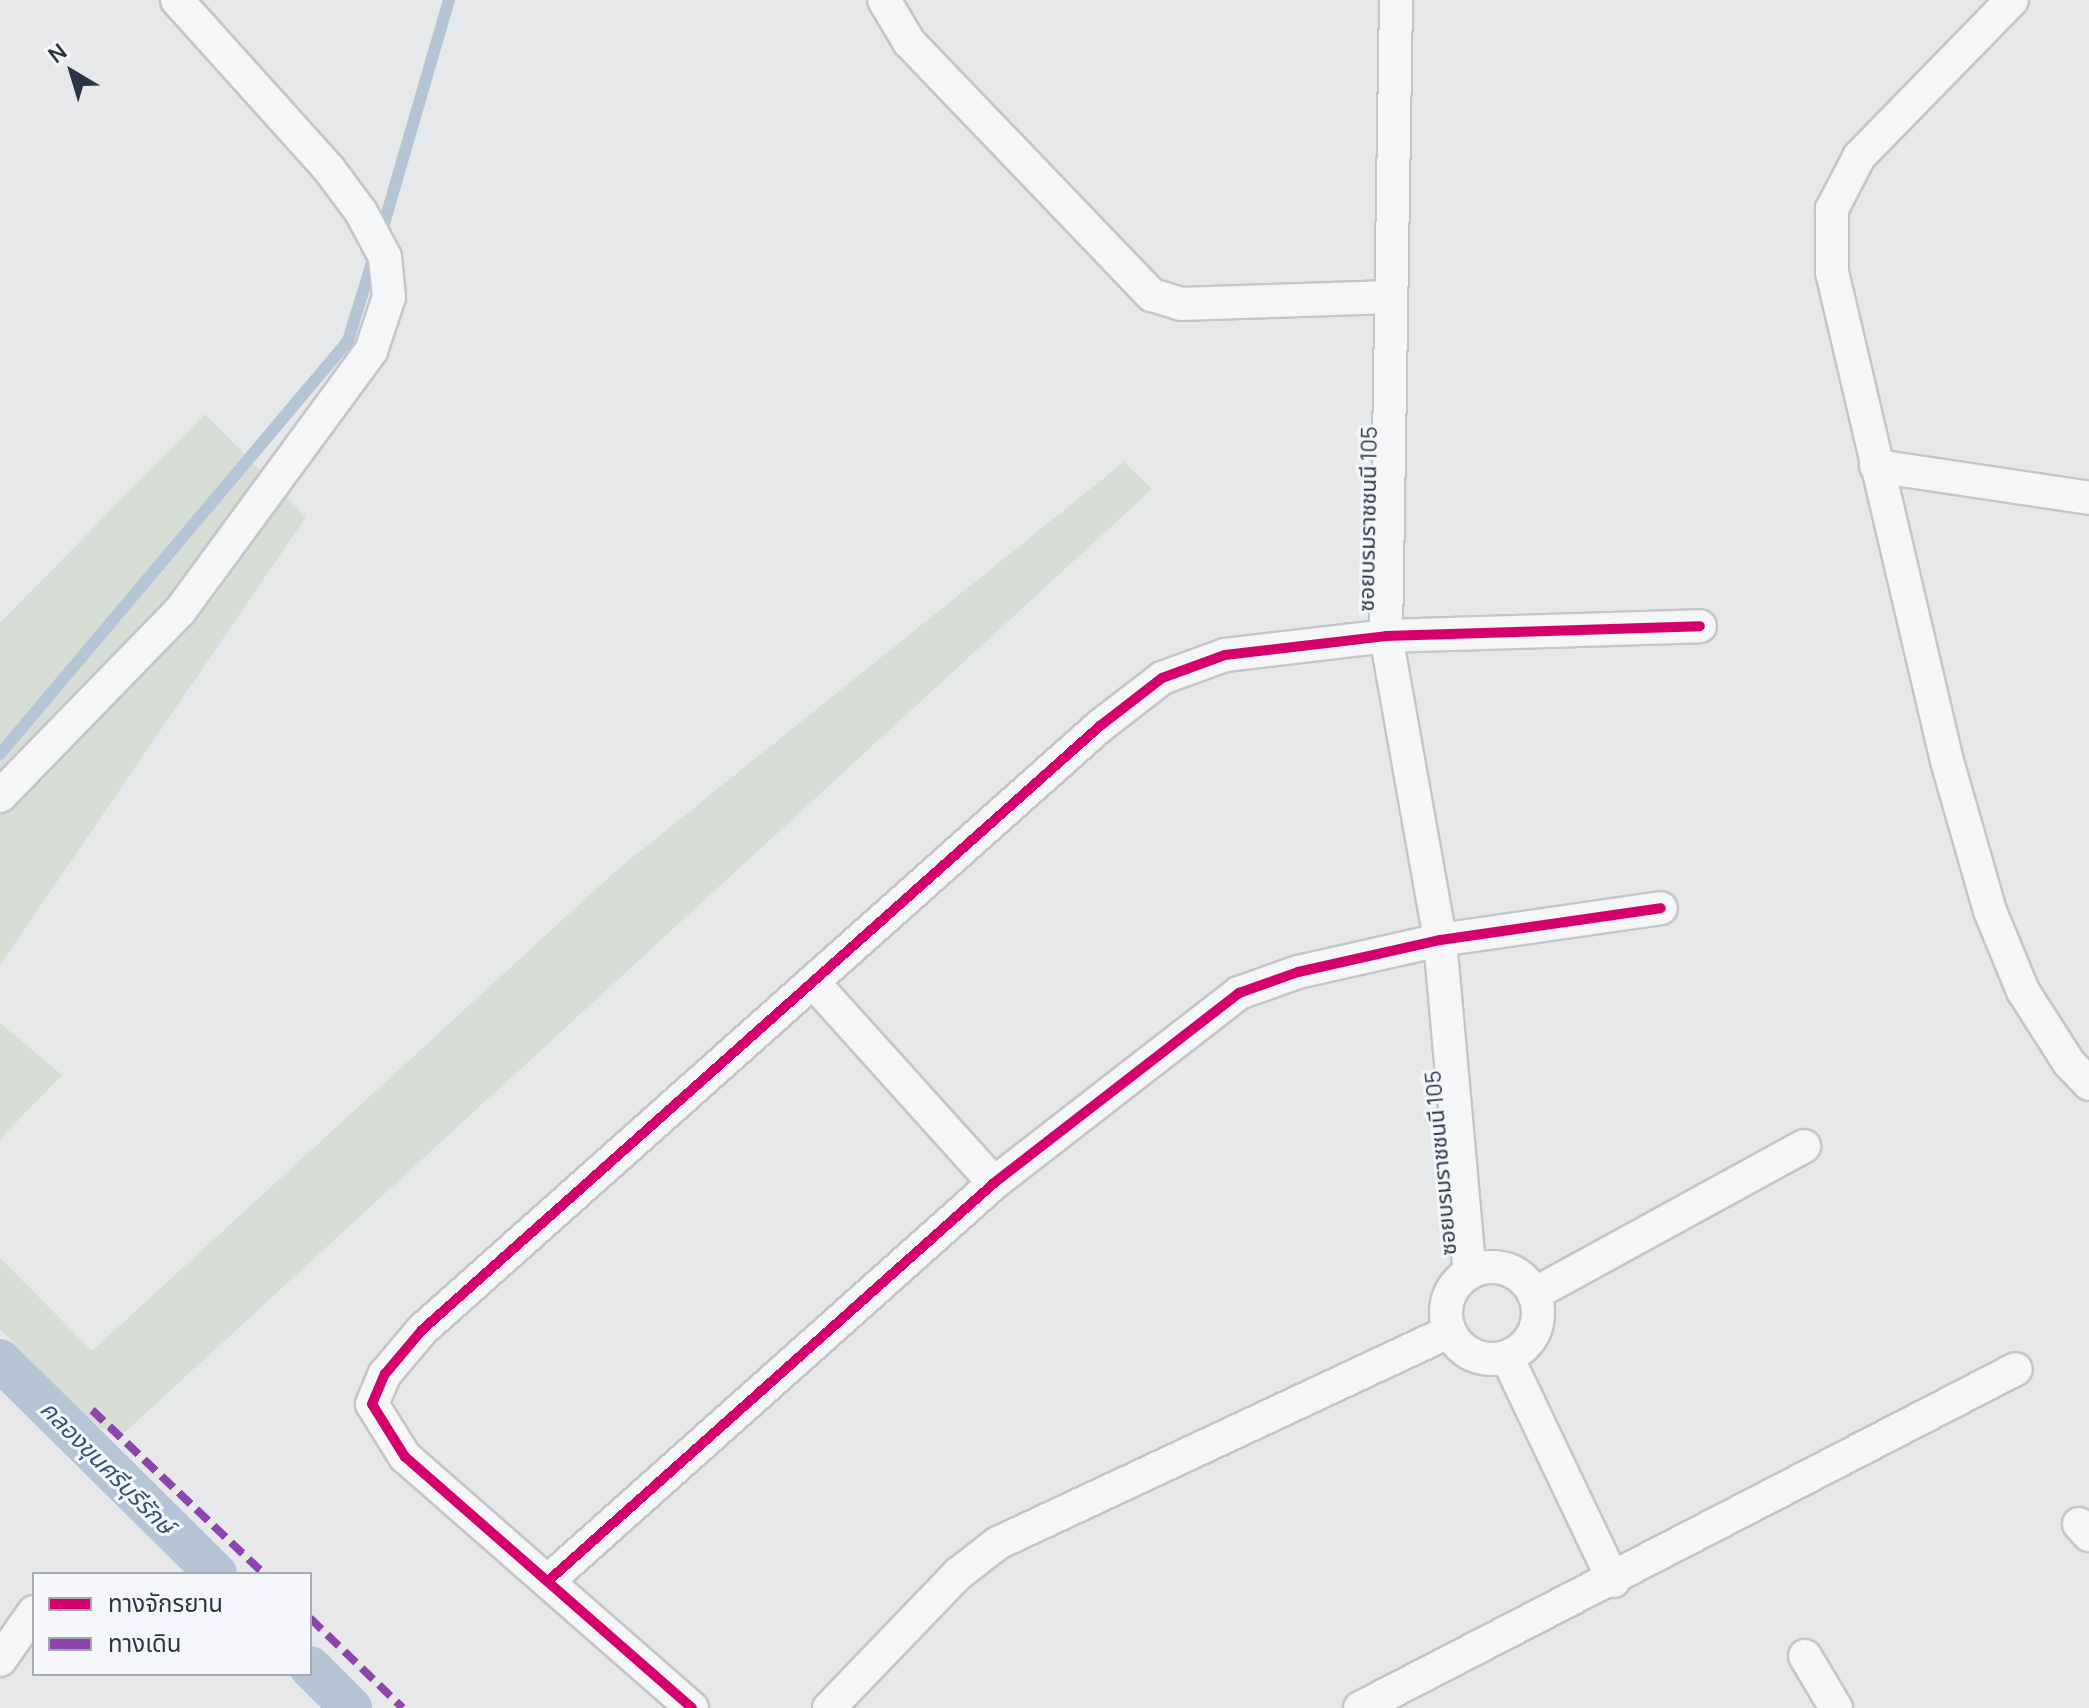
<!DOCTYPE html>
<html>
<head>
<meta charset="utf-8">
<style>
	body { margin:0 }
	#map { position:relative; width:2089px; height:1708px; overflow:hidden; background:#e6e8ea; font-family:Manrope,"Noto Sans Thai",sans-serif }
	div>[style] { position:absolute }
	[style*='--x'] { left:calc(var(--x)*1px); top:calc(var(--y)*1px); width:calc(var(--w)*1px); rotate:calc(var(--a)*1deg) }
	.green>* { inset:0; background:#d6ded6 }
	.stream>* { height:12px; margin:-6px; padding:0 6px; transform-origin:6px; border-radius:6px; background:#b4c4d5 }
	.canal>* { height:42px; margin:-21px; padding:0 21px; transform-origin:21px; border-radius:21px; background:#b4c4d5 }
	.roads { filter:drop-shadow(2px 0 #c4c6c8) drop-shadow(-2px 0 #c4c6c8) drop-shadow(0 2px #c4c6c8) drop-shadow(0 -2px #c4c6c8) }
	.street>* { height:32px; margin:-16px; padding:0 16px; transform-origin:16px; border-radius:16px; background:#f5f6f7 }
	.street>.ring { margin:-16px; padding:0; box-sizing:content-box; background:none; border:32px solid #f5f6f7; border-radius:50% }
	.quiet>* { height:8px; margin-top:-4px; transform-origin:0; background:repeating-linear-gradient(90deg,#8e44ad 0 16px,transparent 0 24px) }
	.cycleway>* { height:10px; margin:-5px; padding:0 5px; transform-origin:5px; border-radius:5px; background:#d6006c }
	span { translate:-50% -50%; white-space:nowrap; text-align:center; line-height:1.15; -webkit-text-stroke:6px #f4f6f9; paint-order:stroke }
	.street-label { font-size:22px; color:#2b3445 }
	.water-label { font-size:24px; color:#34527a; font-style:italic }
	.legend { position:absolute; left:32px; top:1572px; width:280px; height:104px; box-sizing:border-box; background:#f4f6f9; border:2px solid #a4a8b1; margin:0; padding:10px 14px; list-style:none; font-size:24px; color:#2b3445 }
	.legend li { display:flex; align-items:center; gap:16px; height:40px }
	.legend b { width:40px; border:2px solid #a4a8b1 }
	.north { position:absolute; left:32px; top:32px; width:80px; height:80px; -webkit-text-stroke:6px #f4f6f9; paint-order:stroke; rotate:322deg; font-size:22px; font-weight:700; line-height:32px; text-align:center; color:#2b3445 }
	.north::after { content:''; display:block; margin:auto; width:28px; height:36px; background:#2b3445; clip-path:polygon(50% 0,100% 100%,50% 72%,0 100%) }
</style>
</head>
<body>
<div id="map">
	<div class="green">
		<div style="clip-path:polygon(205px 414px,306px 517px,0 965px,0 623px)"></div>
		<div style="clip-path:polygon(1124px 462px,1152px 489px,124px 1433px,95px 1427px,0 1329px,0 1258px,92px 1351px,618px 869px)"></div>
		<div style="clip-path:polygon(0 1023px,62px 1075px,0 1139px)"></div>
	</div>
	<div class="stream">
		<div style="--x:381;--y:234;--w:244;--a:-73.8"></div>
		<div style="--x:0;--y:754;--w:540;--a:-49.88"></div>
		<div style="--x:348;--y:341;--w:89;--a:-73"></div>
	</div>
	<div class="canal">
		<div style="--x:0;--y:1360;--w:304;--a:44.7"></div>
		<div style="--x:310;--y:1667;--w:58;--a:45"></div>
	</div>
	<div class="roads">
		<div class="street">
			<div style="--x:884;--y:0;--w:49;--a:59.2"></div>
			<div style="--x:909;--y:42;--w:351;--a:46.2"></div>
			<div style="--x:1152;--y:295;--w:30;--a:17"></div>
			<div style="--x:1181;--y:304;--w:210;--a:-1.9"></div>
			<div style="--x:1396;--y:0;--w:636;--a:90.9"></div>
			<div style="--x:1386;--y:636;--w:309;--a:79.9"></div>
			<div style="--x:1440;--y:940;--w:334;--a:84.9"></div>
			<div style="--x:2012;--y:0;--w:219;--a:134.3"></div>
			<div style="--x:1859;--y:157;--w:59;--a:117.4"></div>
			<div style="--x:1832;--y:209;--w:63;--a:90"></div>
			<div style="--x:1832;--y:272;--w:502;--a:76.77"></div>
			<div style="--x:1947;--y:761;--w:156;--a:74"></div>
			<div style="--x:1990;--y:911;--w:87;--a:67.6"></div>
			<div style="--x:2023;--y:991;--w:85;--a:57.4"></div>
			<div style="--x:2069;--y:1063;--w:29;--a:46"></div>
			<div style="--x:1876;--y:466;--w:215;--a:8.5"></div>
			<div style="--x:0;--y:796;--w:258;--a:-45.8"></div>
			<div style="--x:180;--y:611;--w:323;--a:-53.7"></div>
			<div style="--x:371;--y:351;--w:57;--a:-71.6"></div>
			<div style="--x:389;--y:297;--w:40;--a:-95.7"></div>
			<div style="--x:385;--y:257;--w:51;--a:-118.1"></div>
			<div style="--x:361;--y:212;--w:54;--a:-126.7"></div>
			<div style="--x:329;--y:169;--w:227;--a:-132"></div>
			<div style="--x:813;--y:982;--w:270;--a:48"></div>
			<div class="ring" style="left:1446px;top:1267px;width:60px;height:60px"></div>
			<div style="--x:1534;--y:1294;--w:308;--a:-28.7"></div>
			<div style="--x:1507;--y:1357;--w:248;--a:64.5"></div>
			<div style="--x:2079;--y:1524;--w:15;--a:48"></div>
			<div style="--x:548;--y:1581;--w:598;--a:-41.74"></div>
			<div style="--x:994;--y:1183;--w:310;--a:-37.8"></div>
			<div style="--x:1239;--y:993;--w:63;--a:-19.6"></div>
			<div style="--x:1298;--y:972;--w:146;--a:-12.7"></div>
			<div style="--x:1440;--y:940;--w:223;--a:-8.2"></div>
			<div style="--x:1805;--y:1656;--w:61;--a:59.2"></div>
			<div style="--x:0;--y:1660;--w:59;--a:-54.7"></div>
			<div style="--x:692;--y:1708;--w:381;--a:-138.8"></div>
			<div style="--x:405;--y:1457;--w:62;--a:-121.9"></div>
			<div style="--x:372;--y:1404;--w:33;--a:-67"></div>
			<div style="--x:385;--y:1374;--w:57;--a:-49.9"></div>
			<div style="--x:422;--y:1330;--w:908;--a:-41.7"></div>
			<div style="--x:1100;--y:726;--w:78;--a:-37.7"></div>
			<div style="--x:1162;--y:678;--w:67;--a:-20.1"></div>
			<div style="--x:1225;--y:655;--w:162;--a:-6.7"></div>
			<div style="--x:1386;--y:636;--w:314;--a:-1.8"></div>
			<div style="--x:829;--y:1708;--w:186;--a:-46.1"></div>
			<div style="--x:958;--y:1574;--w:51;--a:-37.8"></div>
			<div style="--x:998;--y:1543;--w:499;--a:-25.1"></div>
			<div style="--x:1360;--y:1708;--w:738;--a:-27.33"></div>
		</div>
	</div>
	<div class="quiet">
		<div style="--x:92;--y:1410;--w:238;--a:43.6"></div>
		<div style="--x:310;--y:1618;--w:129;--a:44.1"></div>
	</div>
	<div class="cycleway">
		<div style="--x:548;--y:1581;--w:598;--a:-41.74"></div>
		<div style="--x:994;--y:1183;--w:310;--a:-37.8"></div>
		<div style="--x:1239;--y:993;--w:63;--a:-19.6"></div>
		<div style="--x:1298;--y:972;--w:146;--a:-12.7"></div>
		<div style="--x:1440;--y:940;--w:223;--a:-8.2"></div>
		<div style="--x:692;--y:1708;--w:381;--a:-138.8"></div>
		<div style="--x:405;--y:1457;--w:62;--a:-121.9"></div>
		<div style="--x:372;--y:1404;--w:33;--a:-67"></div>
		<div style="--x:385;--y:1374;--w:57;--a:-49.9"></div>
		<div style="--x:422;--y:1330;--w:908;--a:-41.7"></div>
		<div style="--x:1100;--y:726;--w:78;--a:-37.7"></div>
		<div style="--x:1162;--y:678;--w:67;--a:-20.1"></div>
		<div style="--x:1225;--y:655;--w:162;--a:-6.7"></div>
		<div style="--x:1386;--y:636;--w:314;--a:-1.8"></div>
	</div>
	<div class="street-label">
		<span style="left:1368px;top:519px;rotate:-89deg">ซอยบรมราชชนนี 105</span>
		<span style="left:1441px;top:1163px;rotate:-95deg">ซอยบรมราชชนนี 105</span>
	</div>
	<div class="water-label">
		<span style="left:108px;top:1467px;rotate:45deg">คลองขุนศรีบุรีรักษ์</span>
	</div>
	<ul class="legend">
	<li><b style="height:10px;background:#d6006c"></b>ทางจักรยาน</li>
	<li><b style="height:10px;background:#8e44ad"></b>ทางเดิน</li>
	</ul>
	<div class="north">N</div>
</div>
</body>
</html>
